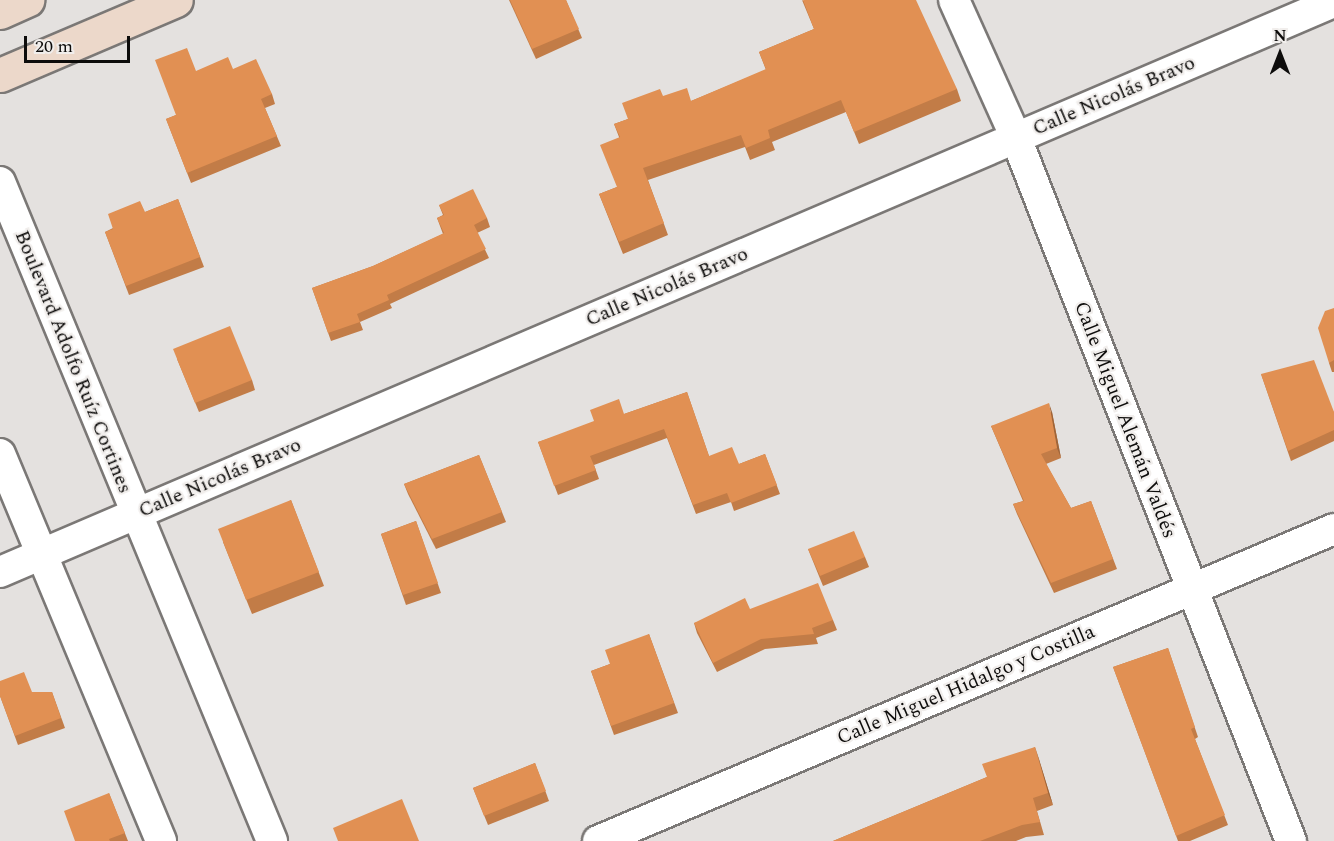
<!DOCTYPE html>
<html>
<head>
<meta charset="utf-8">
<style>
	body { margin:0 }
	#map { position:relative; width:1334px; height:841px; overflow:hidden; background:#e4e1df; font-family:Spectral,serif }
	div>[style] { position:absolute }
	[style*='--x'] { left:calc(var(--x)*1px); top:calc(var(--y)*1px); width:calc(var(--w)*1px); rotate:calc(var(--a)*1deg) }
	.roads { filter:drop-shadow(2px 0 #7b7876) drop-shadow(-2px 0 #7b7876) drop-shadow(0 2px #7b7876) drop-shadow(0 -2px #7b7876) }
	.street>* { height:30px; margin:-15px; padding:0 15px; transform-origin:15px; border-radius:15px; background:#fff }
	.secondary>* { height:33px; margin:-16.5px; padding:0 16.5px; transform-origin:16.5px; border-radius:16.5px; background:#ecd8ca }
	.wall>* { inset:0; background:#c27c47 }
	.shaded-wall>* { inset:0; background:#9e653a }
	.building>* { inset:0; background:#e19053 }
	span { translate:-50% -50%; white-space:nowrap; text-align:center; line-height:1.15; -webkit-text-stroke:4.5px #f1eeec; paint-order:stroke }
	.street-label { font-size:20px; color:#0d0c0b }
	.north { position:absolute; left:1250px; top:24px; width:60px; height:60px; -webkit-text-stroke:4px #f1eeec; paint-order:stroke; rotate:0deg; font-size:16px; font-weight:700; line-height:24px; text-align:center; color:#0d0c0b }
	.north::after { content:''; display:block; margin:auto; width:21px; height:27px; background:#0d0c0b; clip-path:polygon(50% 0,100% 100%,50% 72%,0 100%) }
	.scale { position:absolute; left:24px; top:36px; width:106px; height:27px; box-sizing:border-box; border:3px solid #0d0c0b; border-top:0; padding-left:8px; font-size:18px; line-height:21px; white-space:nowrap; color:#0d0c0b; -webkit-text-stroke:4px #f1eeec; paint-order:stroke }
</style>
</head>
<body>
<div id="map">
	<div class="roads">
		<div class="street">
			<div style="--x:954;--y:0;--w:151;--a:65.8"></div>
			<div style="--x:1016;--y:138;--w:755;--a:68.64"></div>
			<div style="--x:0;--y:182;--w:713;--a:67.57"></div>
			<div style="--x:0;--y:454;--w:419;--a:67.4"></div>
			<div style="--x:0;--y:572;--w:1451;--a:-23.14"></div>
			<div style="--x:598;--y:841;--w:799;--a:-22.97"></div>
		</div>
		<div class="secondary">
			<div style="--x:0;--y:12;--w:30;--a:-24"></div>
			<div style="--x:0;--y:75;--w:191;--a:-23.1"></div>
		</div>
	</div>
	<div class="wall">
		<div style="clip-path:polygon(509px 0,566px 0,582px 38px,536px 59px)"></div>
		<div style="clip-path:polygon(802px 0,957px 89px,961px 101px,859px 144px,846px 112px,772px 142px,775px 150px,750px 160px,745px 147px,648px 180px,668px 235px,623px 254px,599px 194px,617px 187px,619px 137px,614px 124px,628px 119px,663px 96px,691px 101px,766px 70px,759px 52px,814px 29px)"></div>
		<div style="clip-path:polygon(233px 69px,272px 94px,275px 104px,265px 108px,281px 146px,191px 183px,166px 119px,176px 115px,196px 71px)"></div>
		<div style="clip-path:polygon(178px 199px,204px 267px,129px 295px,105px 232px,145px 212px)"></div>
		<div style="clip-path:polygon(439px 205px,487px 218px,490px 227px,477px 233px,489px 258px,390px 304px,392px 308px,360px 322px,363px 330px,331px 341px,312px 288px,373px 266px,443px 234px,437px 218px,443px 215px)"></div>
		<div style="clip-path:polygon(1334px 308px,1334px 372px,1332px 372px,1329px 363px)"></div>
		<div style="clip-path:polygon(177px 359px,252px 380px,255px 390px,199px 412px)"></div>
		<div style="clip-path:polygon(1261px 374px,1334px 412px,1334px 441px,1291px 461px)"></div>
		<div style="clip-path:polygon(687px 392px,709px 456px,739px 464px,765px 454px,780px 494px,734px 511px,731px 502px,696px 514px,667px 438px,594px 465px,599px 479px,558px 495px,538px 442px,624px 414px)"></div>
		<div style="clip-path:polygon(1052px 412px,1061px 458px,1046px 464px,1071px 508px,1091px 501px,1117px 569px,1054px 593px,1017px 514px,1013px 504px,1023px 501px,991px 426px)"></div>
		<div style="clip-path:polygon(479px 455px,506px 522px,436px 549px,408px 494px,404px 484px)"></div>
		<div style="clip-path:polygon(291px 500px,324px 586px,252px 614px,223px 542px)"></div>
		<div style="clip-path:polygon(416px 521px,441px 593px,406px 605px,381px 534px)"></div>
		<div style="clip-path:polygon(808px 549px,865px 557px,869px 567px,823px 586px)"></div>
		<div style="clip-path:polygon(750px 609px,833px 620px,837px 630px,816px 638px,818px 644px,765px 649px,717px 672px,697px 633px,694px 623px)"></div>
		<div style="clip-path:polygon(649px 634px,678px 713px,614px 735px,591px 671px,610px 664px)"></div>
		<div style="clip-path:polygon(1168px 648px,1198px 737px,1195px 739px,1228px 825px,1190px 841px,1178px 841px,1113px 667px)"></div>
		<div style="clip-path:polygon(32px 692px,52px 692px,65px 728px,18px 745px,0 696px)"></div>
		<div style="clip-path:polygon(1035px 747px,1053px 805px,1037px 811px,1044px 835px,1026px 837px,1016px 841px,833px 841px,987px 777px)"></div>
		<div style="clip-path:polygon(535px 763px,549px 801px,488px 825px,473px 788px)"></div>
		<div style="clip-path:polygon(109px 793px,128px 841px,75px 841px)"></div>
	</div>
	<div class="shaded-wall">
		<div style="clip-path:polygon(1049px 403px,1052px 412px,1061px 458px,1057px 448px)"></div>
		<div style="clip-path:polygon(1035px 747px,1039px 759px,1053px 805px,1048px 793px)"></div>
	</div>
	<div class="building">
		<div style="clip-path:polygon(510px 0,566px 0,579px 29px,532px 49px)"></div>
		<div style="clip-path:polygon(803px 0,916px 0,957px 89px,854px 132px,841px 100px,768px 130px,770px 138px,746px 148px,741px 135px,643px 168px,664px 223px,619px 242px,599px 194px,617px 187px,600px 145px,620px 137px,614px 124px,628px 119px,622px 103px,660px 89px,663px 96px,687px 88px,691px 101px,766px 69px,759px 52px,814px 29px)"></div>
		<div style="clip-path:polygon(187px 48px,196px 71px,228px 57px,233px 69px,256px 59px,272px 94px,261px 99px,277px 136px,187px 173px,166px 119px,176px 115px,155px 60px)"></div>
		<div style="clip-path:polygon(473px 189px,487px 218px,474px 225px,486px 249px,387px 295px,389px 300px,357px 314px,360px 322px,328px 333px,312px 288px,373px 266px,444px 233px,437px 218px,444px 215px,439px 205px)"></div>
		<div style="clip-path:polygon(178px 199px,200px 257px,126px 286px,105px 232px,113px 229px,108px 214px,140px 201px,145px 212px)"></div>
		<div style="clip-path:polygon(1334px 308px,1334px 360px,1329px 363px,1318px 328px,1325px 311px)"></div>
		<div style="clip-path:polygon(230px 326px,252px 380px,195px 403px,173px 349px)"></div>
		<div style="clip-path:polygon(1314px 360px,1334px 412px,1334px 430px,1288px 451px,1261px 374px)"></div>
		<div style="clip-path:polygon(687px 392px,709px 456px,732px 447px,739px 464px,765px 454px,777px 485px,731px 503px,727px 493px,693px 505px,664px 429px,590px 456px,596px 470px,554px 486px,538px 442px,594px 421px,590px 410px,619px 399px,624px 414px)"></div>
		<div style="clip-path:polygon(1049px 403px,1057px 448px,1041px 454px,1071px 508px,1091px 501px,1113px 559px,1051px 583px,1013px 504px,1024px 501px,991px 426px)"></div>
		<div style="clip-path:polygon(479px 455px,502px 512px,432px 539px,404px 484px)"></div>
		<div style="clip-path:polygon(291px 500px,319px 572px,246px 600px,218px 529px)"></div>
		<div style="clip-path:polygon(416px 521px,438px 583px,403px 595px,381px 534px)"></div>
		<div style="clip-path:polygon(854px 531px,865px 557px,820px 576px,808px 549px)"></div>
		<div style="clip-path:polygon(818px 583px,833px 620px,812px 628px,814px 634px,761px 639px,713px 663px,694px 623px,745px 598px,750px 609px)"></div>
		<div style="clip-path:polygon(649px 634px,674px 703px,611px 726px,591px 671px,610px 664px,605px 650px)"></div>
		<div style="clip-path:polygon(1168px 648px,1195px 727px,1191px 729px,1225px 815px,1176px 836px,1113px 667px)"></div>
		<div style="clip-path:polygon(24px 672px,32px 692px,52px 692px,61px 718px,15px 736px,0 696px,0 681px)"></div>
		<div style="clip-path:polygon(1035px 747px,1048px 793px,1033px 798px,1040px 822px,1022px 825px,980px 841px,833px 841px,987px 777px,982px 764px)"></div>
		<div style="clip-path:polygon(535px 763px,546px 791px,484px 816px,473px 788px)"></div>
		<div style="clip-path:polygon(109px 793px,125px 833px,109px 839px,110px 841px,75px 841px,64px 811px)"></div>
		<div style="clip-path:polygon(402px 799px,419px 841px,338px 841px,333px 828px)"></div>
	</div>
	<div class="street-label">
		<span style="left:1114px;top:96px;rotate:-23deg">Calle Nicolás Bravo</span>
		<span style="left:667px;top:287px;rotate:-23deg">Calle Nicolás Bravo</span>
		<span style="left:73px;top:362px;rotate:68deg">Boulevard Adolfo Ruíz Cortines</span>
		<span style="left:1125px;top:420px;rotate:69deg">Calle Miguel Alemán Valdés</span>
		<span style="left:220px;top:478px;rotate:-23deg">Calle Nicolás Bravo</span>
		<span style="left:966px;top:685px;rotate:-23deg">Calle Miguel Hidalgo y Costilla</span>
	</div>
	<div class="north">N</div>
	<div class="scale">20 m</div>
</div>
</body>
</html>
